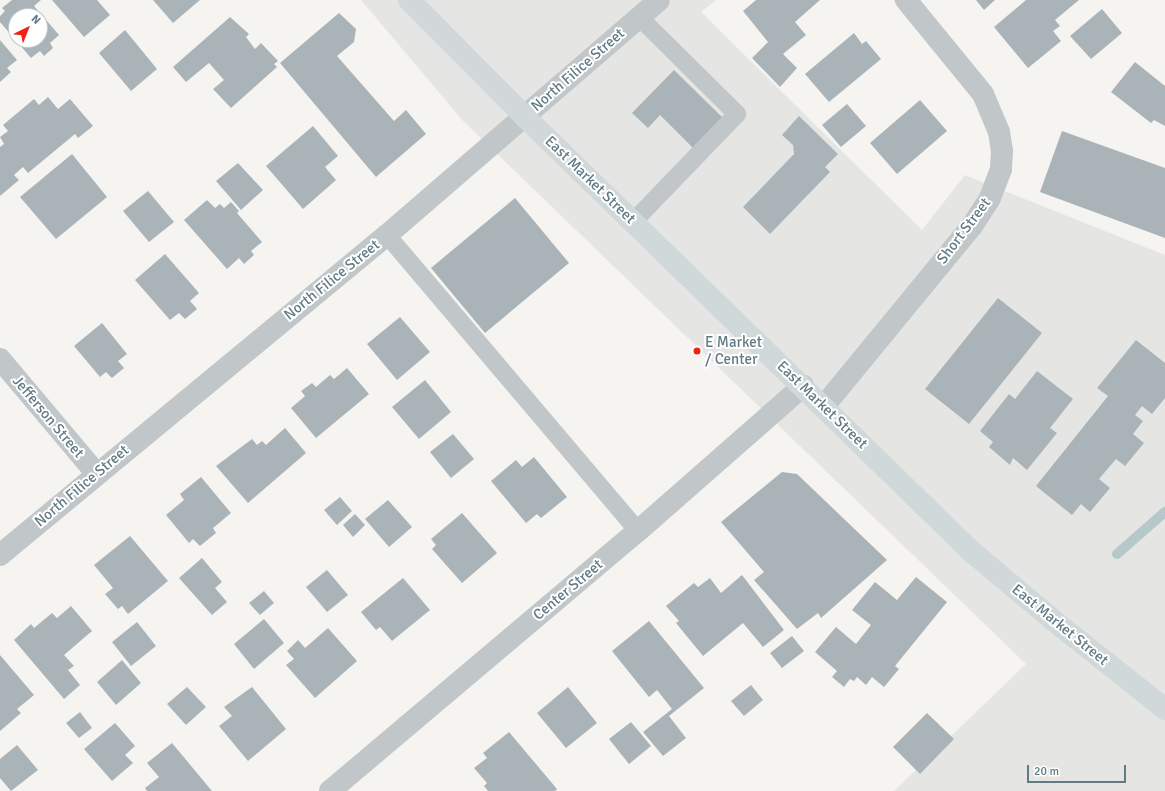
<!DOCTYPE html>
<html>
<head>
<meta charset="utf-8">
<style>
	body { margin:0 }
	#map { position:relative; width:1165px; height:791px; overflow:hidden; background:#f5f4f0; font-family:Signika,sans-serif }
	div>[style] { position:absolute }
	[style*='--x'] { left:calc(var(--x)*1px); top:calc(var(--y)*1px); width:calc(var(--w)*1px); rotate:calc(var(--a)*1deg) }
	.built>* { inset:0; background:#e5e5e3 }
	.stream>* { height:10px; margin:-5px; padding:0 5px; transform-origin:5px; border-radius:5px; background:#b7c8ca }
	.building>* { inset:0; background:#aab4b8 }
	.service>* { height:18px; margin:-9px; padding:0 9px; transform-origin:9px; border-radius:9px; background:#c1c6c9 }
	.minor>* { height:22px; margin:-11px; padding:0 11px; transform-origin:11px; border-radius:11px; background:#c1c6c9 }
	.secondary>* { height:22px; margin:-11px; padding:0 11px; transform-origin:11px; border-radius:11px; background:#d0d8da }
	.dots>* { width:11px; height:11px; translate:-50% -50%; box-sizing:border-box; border:2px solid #fff; border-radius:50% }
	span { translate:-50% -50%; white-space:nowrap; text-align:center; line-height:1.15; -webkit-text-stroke:4px #fff; paint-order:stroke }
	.street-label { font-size:15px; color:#617a84 }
	.poi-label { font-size:15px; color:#617a84 }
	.left { translate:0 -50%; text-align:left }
	.north { position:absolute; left:8px; top:8px; width:40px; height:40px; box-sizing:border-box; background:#fff; border:1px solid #c0cace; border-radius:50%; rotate:43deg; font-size:11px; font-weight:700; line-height:16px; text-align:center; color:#617a84 }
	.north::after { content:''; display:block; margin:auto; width:14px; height:18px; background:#f12113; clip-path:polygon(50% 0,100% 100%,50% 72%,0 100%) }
	.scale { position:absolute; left:1027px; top:765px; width:99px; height:18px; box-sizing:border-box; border:2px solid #617a84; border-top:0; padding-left:5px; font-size:12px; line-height:14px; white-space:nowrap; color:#617a84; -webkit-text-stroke:3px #fff; paint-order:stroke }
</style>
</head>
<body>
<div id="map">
	<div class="built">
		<div style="clip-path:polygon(361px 0,716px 0,701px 12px,922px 230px,965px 175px,1165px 255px,1165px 791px,894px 791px,1026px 664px,464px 122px)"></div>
	</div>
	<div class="stream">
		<div style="--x:1117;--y:554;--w:64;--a:-41.2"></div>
	</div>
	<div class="building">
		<div style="clip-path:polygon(evenodd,12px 0,41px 0,34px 6px,59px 35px,50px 43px,53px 48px,44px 56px,40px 51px,31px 58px,0 22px,0 16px,5px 11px,2px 8px,12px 0,16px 16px,40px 16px,40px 40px,16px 40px,16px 16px)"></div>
		<div style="clip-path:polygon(52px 0,97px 0,110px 15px,84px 37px)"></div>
		<div style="clip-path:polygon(153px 0,200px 0,173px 23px)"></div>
		<div style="clip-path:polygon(756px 0,820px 0,795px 22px,806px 35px,783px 54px,797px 68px,780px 87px,752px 58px,768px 42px,743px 11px)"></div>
		<div style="clip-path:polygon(976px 0,995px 0,984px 10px)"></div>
		<div style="clip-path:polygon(1026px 0,1079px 0,1055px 20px,1060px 26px,1053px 31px,1061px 41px,1028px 68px,994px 27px)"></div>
		<div style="clip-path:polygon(1102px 9px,1122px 33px,1091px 59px,1070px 36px)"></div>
		<div style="clip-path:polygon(339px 13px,356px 29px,354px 42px,337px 56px,394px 121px,406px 110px,426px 134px,376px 177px,280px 63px)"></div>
		<div style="clip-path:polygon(230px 17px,249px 34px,246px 37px,255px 49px,261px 43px,278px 61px,274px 64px,277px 67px,231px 108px,213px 89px,224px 80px,209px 63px,186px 82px,173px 67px)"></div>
		<div style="clip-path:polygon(125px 30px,157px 69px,131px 91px,99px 53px)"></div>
		<div style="clip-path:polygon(854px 33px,862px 44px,866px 41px,881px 59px,829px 102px,805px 74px)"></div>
		<div style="clip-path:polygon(0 40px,17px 60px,7px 68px,11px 72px,0 82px)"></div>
		<div style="clip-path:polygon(1135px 62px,1165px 86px,1165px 126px,1154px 120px,1151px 123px,1111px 92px)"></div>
		<div style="clip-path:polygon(674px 70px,724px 119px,694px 149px,660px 115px,648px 128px,632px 113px)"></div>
		<div style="clip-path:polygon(48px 97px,58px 109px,70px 99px,93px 126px,78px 138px,75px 134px,28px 173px,23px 167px,14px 175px,19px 180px,0 196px,0 147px,4px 144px,0 137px,8px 131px,3px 125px,34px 99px,39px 105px)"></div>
		<div style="clip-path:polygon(920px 100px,947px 131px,897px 174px,870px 143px)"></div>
		<div style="clip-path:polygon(847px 104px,866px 126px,841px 147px,822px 125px)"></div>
		<div style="clip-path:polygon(799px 116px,838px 154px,825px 167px,830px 172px,770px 234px,743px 207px,794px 154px,793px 145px,782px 135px)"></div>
		<div style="clip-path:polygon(313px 126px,338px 156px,325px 167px,336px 180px,303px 209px,266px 166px)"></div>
		<div style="clip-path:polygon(1062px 131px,1165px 168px,1165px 238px,1040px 192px)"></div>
		<div style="clip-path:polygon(72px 154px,107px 197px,56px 239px,20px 197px)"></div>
		<div style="clip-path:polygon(238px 163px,263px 190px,241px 210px,216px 181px)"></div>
		<div style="clip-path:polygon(148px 191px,174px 222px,149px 242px,123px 211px)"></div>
		<div style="clip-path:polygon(515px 198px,569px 263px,485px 333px,431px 268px)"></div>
		<div style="clip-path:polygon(207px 200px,215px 208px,220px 204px,224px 208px,231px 202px,239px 211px,237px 213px,262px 242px,251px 251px,254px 255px,244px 264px,239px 258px,227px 269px,184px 220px)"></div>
		<div style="clip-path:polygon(165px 254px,199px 293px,190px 301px,197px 309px,185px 319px,179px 313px,170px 320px,135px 280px)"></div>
		<div style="clip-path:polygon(998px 298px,1042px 333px,969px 424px,925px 389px)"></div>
		<div style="clip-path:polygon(400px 317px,430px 352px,397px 380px,367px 344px)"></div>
		<div style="clip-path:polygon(102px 323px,127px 354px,118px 361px,124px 368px,112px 378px,106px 372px,100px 377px,74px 346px)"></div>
		<div style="clip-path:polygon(1136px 340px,1165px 363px,1165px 398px,1152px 414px,1142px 406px,1135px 415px,1143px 421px,1133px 434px,1144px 443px,1125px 466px,1116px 459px,1099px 479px,1110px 488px,1090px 512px,1081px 504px,1072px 515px,1036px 486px,1108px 396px,1097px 388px)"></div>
		<div style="clip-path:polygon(347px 368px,369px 394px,316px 438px,291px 408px,305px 396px,301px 391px,312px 383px,316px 387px,330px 375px,334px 379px)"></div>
		<div style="clip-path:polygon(1037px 371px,1073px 399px,1050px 428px,1057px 433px,1027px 470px,1013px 458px,1010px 465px,989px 447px,993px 442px,980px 431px,1009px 394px,1015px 399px)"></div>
		<div style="clip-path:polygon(425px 380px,451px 412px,419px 439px,392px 407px)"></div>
		<div style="clip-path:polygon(285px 428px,306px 453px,248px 503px,216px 466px,252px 439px,257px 445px,262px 441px,266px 445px)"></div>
		<div style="clip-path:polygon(453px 434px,474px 459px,451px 478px,430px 452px)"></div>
		<div style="clip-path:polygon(534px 457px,567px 497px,541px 518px,537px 514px,526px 523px,491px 481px,516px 460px,522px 467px)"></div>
		<div style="clip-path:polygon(782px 472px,797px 474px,887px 560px,821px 618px,818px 613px,797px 629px,754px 580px,764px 572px,721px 522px)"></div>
		<div style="clip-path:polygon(201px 477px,231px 513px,213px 528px,216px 533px,200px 546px,193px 539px,189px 543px,166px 515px,184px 500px,180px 494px)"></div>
		<div style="clip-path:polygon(340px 497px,352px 511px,337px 525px,324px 510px)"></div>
		<div style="clip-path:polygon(388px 500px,412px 527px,389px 547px,365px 519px)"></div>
		<div style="clip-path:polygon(462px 513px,497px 553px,462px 583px,432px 549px,436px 545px,431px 539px)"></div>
		<div style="clip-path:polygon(355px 514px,365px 525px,353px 537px,343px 525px)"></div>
		<div style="clip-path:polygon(130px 536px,168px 581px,128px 614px,122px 606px,118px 609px,105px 594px,113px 588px,94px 565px)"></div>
		<div style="clip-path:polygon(202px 558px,222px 582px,215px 588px,227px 602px,212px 615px,179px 578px)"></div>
		<div style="clip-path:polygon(327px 570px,348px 595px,327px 612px,306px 587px)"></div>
		<div style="clip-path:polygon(742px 575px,784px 630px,763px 647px,743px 623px,703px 656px,676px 623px,679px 621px,666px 606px,694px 583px,698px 587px,710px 578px,721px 593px)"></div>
		<div style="clip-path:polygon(916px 577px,947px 602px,895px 666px,899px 669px,884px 687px,872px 677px,866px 685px,857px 677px,854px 681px,850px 679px,844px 687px,832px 677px,837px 671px,815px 652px,836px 627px,856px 644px,871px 625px,852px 610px,875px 582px,897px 600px)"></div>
		<div style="clip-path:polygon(403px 578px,430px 610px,392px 641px,380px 627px,376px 630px,361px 612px)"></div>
		<div style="clip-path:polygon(264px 591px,274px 603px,260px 615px,249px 603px)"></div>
		<div style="clip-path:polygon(71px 606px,92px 631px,64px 655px,74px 666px,68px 670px,80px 685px,64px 699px,14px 640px,31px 624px,34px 628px,52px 613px,57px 618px)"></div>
		<div style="clip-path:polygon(264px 619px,284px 643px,254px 669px,234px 644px)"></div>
		<div style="clip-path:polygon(649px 621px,704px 688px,669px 716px,686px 738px,663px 756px,643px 732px,672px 709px,657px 690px,649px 697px,612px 651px)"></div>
		<div style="clip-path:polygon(137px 622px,156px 646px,131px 666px,112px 642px)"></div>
		<div style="clip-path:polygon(328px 628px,357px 661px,315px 698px,286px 665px,294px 659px,287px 651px,298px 640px,305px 648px)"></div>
		<div style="clip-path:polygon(792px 636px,804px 651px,782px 668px,770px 653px)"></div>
		<div style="clip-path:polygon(0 655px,34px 695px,17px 709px,21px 713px,0 731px)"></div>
		<div style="clip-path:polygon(122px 660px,141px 683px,116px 705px,97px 682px)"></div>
		<div style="clip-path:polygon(751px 685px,763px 700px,744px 716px,731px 701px)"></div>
		<div style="clip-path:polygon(187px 687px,206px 707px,186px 725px,167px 704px)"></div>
		<div style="clip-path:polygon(252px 687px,286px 729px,248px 761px,219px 726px,232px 716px,224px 707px)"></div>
		<div style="clip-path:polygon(568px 687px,597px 723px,566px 748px,537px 713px)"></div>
		<div style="clip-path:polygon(80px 712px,92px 728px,79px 738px,66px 723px)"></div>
		<div style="clip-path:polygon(927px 713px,954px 739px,920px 774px,893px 747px)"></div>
		<div style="clip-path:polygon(631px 722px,651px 746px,629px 764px,609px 739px)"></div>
		<div style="clip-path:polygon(115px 723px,135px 746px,125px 755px,133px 763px,112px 781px,84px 749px)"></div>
		<div style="clip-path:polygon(509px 732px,557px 789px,555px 791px,488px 791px,484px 786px,487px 783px,474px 768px,487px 758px,483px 753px)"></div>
		<div style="clip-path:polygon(172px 743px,212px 791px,147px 791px,145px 788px,159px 777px,147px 763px)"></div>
		<div style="clip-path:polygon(17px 745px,38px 770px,11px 791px,0 778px,0 759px)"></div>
	</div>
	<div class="service">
		<div style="--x:633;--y:222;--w:150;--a:-46.1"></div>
		<div style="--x:737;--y:114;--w:138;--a:-135.3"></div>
		<div style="--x:387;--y:235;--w:388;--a:49.7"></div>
	</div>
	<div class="minor">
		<div style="--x:0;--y:359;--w:150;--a:49.9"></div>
		<div style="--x:824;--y:406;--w:233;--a:-50.6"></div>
		<div style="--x:972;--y:226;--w:33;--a:-57"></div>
		<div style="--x:990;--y:198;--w:31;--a:-69"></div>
		<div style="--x:1001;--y:169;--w:18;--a:-87"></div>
		<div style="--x:1002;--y:151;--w:19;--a:-99"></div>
		<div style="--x:999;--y:132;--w:41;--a:-112.8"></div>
		<div style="--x:983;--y:94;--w:122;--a:-129.3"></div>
		<div style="--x:0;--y:555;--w:502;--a:-39.59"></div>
		<div style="--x:387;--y:235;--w:359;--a:-40.8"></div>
		<div style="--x:330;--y:791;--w:403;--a:-40.2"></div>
		<div style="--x:638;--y:531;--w:220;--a:-41.3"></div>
	</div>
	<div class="secondary">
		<div style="--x:409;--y:0;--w:165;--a:45.2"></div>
		<div style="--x:525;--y:117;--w:622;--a:44.22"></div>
		<div style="--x:971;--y:551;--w:109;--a:40.1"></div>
		<div style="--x:1054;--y:621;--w:142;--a:38.4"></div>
	</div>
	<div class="dots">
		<div style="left:697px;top:351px;background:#f12113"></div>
	</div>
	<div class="street-label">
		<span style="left:578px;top:70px;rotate:-41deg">North Filice Street</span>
		<span style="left:590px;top:180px;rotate:44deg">East Market Street</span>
		<span style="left:964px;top:231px;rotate:-53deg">Short Street</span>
		<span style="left:332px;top:280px;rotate:-39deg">North Filice Street</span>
		<span style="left:822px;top:405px;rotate:44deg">East Market Street</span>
		<span style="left:48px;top:417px;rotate:50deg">Jefferson Street</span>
		<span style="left:82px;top:486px;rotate:-40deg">North Filice Street</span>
		<span style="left:568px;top:590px;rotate:-40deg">Center Street</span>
		<span style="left:1060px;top:625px;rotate:39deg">East Market Street</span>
	</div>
	<div class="poi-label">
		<span class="left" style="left:705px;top:351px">E Market<br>/ Center</span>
	</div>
	<div class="north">N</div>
	<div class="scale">20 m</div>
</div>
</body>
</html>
